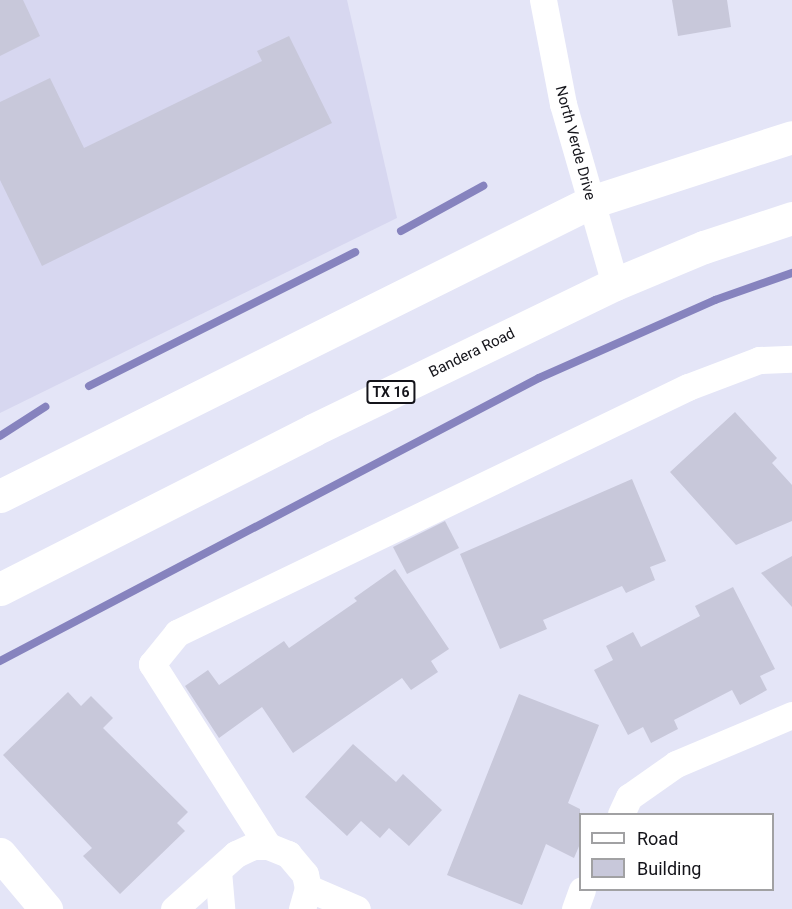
<!DOCTYPE html>
<html>
<head>
<meta charset="utf-8">
<style>
	body { margin:0 }
	#map { position:relative; width:792px; height:909px; overflow:hidden; background:#e4e5f7; font-family:Roboto,sans-serif }
	div>[style] { position:absolute }
	[style*='--x'] { left:calc(var(--x)*1px); top:calc(var(--y)*1px); width:calc(var(--w)*1px); rotate:calc(var(--a)*1deg) }
	.built>* { inset:0; background:#d7d7f0 }
	.stream>* { height:8px; margin:-4px; padding:0 4px; transform-origin:4px; border-radius:4px; background:#8683be }
	.building>* { inset:0; background:#c8c8da }
	.street>* { height:27px; margin:-13.5px; padding:0 13.5px; transform-origin:13.5px; border-radius:13.5px; background:#fff }
	.secondary>* { height:33px; margin:-16.5px; padding:0 16.5px; transform-origin:16.5px; border-radius:16.5px; background:#fff }
	.primary>* { height:33px; margin:-16.5px; padding:0 16.5px; transform-origin:16.5px; border-radius:16.5px; background:#fff }
	span { translate:-50% -50%; white-space:nowrap; text-align:center; line-height:1.15; -webkit-text-stroke:5px #fff; paint-order:stroke }
	.shield-label span { padding:2px 4px; background:#fff; border:2px solid; border-radius:4px; -webkit-text-stroke-width:0 }
	.shield-label { font-size:14px; color:#14141a; font-weight:700 }
	.street-label { font-size:15px; color:#14141a }
	.legend { position:absolute; left:579px; top:813px; width:195px; height:78px; box-sizing:border-box; background:#fff; border:2px solid #a1a1a3; margin:0; padding:8px 10px; list-style:none; font-size:18px; color:#14141a }
	.legend li { display:flex; align-items:center; gap:12px; height:30px }
	.legend b { width:30px; border:2px solid #a1a1a3 }
</style>
</head>
<body>
<div id="map">
	<div class="built">
		<div style="clip-path:polygon(0 0,347px 0,397px 218px,0 413px)"></div>
	</div>
	<div class="stream">
		<div style="--x:401;--y:231;--w:94;--a:-28.8"></div>
		<div style="--x:89;--y:386;--w:298;--a:-26.7"></div>
		<div style="--x:0;--y:436;--w:54;--a:-32.8"></div>
		<div style="--x:0;--y:661;--w:609;--a:-27.7"></div>
		<div style="--x:539;--y:378;--w:193;--a:-23.9"></div>
		<div style="--x:715;--y:300;--w:82;--a:-19.3"></div>
	</div>
	<div class="building">
		<div style="clip-path:polygon(0 0,23px 0,40px 36px,0 56px)"></div>
		<div style="clip-path:polygon(672px 0,727px 0,731px 27px,678px 36px)"></div>
		<div style="clip-path:polygon(289px 36px,332px 123px,42px 266px,0 180px,0 102px,50px 78px,84px 148px,262px 61px,257px 51px)"></div>
		<div style="clip-path:polygon(735px 412px,777px 458px,772px 463px,792px 485px,792px 521px,736px 545px,670px 472px)"></div>
		<div style="clip-path:polygon(632px 479px,666px 561px,650px 567px,655px 580px,626px 593px,622px 586px,543px 620px,547px 629px,500px 649px,460px 554px)"></div>
		<div style="clip-path:polygon(445px 521px,459px 548px,407px 574px,393px 547px)"></div>
		<div style="clip-path:polygon(792px 556px,792px 607px,761px 573px)"></div>
		<div style="clip-path:polygon(395px 569px,449px 649px,431px 661px,438px 672px,411px 690px,402px 678px,293px 753px,262px 707px,219px 738px,185px 686px,208px 670px,219px 685px,284px 641px,289px 648px,357px 601px,354px 598px)"></div>
		<div style="clip-path:polygon(733px 587px,775px 669px,760px 676px,767px 690px,740px 705px,732px 690px,674px 720px,678px 729px,651px 743px,643px 727px,628px 735px,594px 670px,613px 660px,606px 646px,633px 632px,641px 647px,700px 616px,695px 606px)"></div>
		<div style="clip-path:polygon(68px 692px,81px 706px,91px 696px,113px 718px,103px 728px,188px 812px,177px 823px,185px 831px,120px 894px,83px 856px,92px 848px,3px 755px)"></div>
		<div style="clip-path:polygon(519px 694px,599px 725px,568px 803px,580px 809px,580px 844px,574px 858px,546px 844px,522px 905px,447px 875px)"></div>
		<div style="clip-path:polygon(353px 744px,396px 782px,403px 774px,442px 810px,409px 846px,389px 828px,380px 838px,361px 821px,347px 836px,305px 797px)"></div>
	</div>
	<div class="street">
		<div style="--x:543;--y:0;--w:106;--a:79.1"></div>
		<div style="--x:563;--y:104;--w:187;--a:73.9"></div>
		<div style="--x:621;--y:814;--w:19;--a:-65"></div>
		<div style="--x:629;--y:797;--w:57;--a:-35.1"></div>
		<div style="--x:676;--y:764;--w:126;--a:-22.9"></div>
		<div style="--x:268;--y:846;--w:216;--a:-122.5"></div>
		<div style="--x:152;--y:664;--w:40;--a:-51"></div>
		<div style="--x:177;--y:633;--w:567;--a:-25.71"></div>
		<div style="--x:688;--y:387;--w:76;--a:-20.8"></div>
		<div style="--x:759;--y:360;--w:33;--a:-2"></div>
		<div style="--x:218;--y:871;--w:38;--a:85"></div>
		<div style="--x:308;--y:888;--w:53;--a:23.2"></div>
		<div style="--x:174;--y:909;--w:83;--a:-41.6"></div>
		<div style="--x:236;--y:854;--w:19;--a:-25"></div>
		<div style="--x:253;--y:846;--w:15;--a:0"></div>
		<div style="--x:268;--y:846;--w:22;--a:22"></div>
		<div style="--x:288;--y:854;--w:26;--a:50"></div>
		<div style="--x:305;--y:874;--w:14;--a:78"></div>
		<div style="--x:308;--y:888;--w:22;--a:106"></div>
		<div style="--x:575;--y:909;--w:20;--a:-70"></div>
	</div>
	<div class="secondary">
		<div style="--x:0;--y:854;--w:72;--a:50.1"></div>
	</div>
	<div class="primary">
		<div style="--x:0;--y:496;--w:660;--a:-26.45"></div>
		<div style="--x:591;--y:202;--w:211;--a:-17.9"></div>
		<div style="--x:0;--y:589;--w:351;--a:-26.9"></div>
		<div style="--x:313;--y:430;--w:335;--a:-25.8"></div>
		<div style="--x:615;--y:284;--w:96;--a:-22.6"></div>
		<div style="--x:704;--y:247;--w:93;--a:-18.2"></div>
	</div>
	<div class="shield-label">
		<span style="left:391px;top:392px">TX 16</span>
	</div>
	<div class="street-label">
		<span style="left:575px;top:143px;rotate:75deg">North Verde Drive</span>
		<span style="left:472px;top:353px;rotate:-26deg">Bandera Road</span>
	</div>
	<ul class="legend">
	<li><b style="height:8px;background:#fff"></b>Road</li>
	<li><b style="height:16px;background:#c8c8da"></b>Building</li>
	</ul>
</div>
</body>
</html>
